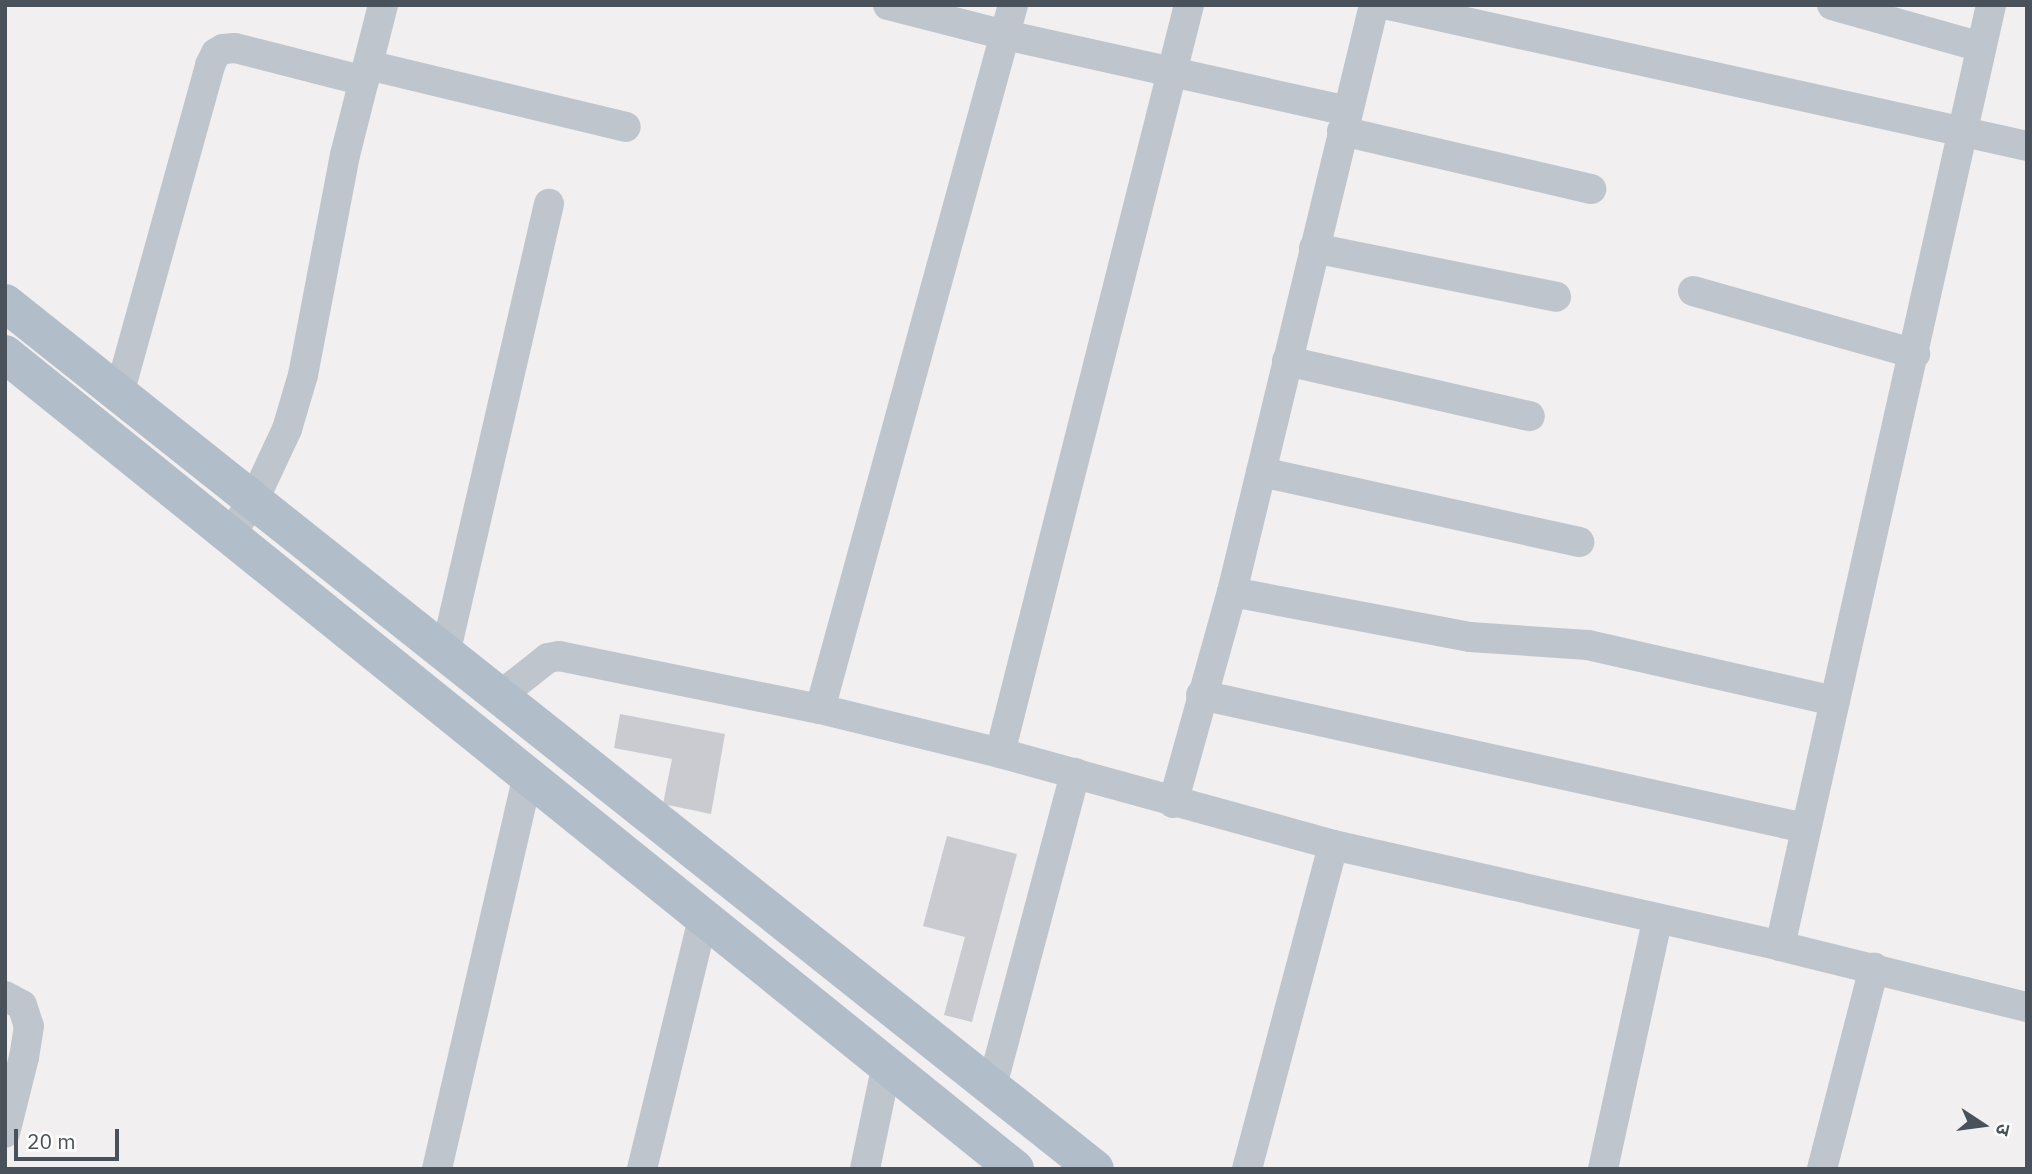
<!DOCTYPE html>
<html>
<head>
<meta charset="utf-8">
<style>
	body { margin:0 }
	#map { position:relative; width:2032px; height:1174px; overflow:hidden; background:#f1efef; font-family:"IBM Plex Sans","Noto Sans Devanagari",sans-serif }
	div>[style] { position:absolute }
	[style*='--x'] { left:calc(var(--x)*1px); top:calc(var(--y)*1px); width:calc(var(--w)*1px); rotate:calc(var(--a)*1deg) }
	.building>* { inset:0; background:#c9cbd1 }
	.street>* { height:30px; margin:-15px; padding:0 15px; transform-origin:15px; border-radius:15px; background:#bfc5cc }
	.primary>* { height:38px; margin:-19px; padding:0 19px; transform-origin:19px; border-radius:19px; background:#b2bdca }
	span { translate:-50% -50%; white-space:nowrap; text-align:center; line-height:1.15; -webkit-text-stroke:5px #fff; paint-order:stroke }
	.frame { position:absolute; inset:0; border:7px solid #49515a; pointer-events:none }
	.north { position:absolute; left:1948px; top:1090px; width:70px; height:70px; -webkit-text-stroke:5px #fff; paint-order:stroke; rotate:103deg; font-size:19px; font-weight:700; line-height:28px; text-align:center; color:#49515a }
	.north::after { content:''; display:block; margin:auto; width:24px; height:32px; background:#49515a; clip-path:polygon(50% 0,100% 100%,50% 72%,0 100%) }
	.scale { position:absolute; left:14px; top:1129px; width:105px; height:32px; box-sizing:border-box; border:4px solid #49515a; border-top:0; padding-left:9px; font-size:21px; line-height:24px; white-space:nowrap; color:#49515a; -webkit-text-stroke:5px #fff; paint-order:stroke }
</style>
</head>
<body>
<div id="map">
	<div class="building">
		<div style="clip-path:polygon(620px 714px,725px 734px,711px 814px,663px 804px,672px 759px,614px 748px)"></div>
		<div style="clip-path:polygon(947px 836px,1017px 854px,972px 1022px,944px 1015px,965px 937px,923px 926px)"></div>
	</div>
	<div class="street">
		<div style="--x:888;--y:5;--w:121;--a:14.4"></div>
		<div style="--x:1005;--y:35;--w:350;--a:12.5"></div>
		<div style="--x:1389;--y:5;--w:653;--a:12.46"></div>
		<div style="--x:1832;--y:5;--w:155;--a:15.7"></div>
		<div style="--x:368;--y:65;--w:265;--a:13.5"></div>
		<div style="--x:1342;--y:131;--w:256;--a:13.1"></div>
		<div style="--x:1314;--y:248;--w:247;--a:11.4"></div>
		<div style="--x:1693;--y:291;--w:231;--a:15.8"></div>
		<div style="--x:1287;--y:361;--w:249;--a:12.8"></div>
		<div style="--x:119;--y:394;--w:341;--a:-74.5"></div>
		<div style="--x:210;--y:65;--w:13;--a:-63"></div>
		<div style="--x:216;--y:53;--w:8;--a:-30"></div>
		<div style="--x:223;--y:49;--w:12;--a:-5"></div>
		<div style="--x:235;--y:48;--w:133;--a:14.3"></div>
		<div style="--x:1261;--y:472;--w:326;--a:12.4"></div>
		<div style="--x:229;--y:535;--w:41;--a:-54"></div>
		<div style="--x:253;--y:502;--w:81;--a:-65"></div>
		<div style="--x:287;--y:429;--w:56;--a:-73.5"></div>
		<div style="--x:303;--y:375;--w:224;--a:-79.2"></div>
		<div style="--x:345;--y:155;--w:155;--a:-75.8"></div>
		<div style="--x:1232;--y:592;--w:242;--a:10.7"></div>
		<div style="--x:1470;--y:637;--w:118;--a:3.9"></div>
		<div style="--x:1588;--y:645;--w:253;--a:12.8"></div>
		<div style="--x:446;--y:650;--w:458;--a:-77"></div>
		<div style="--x:501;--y:695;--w:60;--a:-38.2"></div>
		<div style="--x:548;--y:658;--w:11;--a:-10"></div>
		<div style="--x:559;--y:656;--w:266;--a:11.5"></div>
		<div style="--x:820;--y:709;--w:185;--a:13.7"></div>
		<div style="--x:1000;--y:753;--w:345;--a:15.4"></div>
		<div style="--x:1333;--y:845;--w:458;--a:12.7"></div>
		<div style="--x:1780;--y:946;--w:254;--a:13.9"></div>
		<div style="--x:1201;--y:695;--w:618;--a:12.42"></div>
		<div style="--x:820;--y:709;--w:730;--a:-74.67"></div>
		<div style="--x:1000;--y:753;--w:772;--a:-75.82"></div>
		<div style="--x:1173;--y:803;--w:219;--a:-74.4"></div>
		<div style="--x:1232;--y:592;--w:604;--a:-76.4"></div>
		<div style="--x:1780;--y:946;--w:964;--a:-77.36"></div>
		<div style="--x:5;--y:996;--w:19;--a:28"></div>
		<div style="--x:22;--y:1005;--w:22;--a:72"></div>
		<div style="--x:29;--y:1026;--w:31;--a:99"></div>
		<div style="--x:24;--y:1057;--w:78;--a:104"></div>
		<div style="--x:992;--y:1086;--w:324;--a:-75.1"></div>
		<div style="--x:437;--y:1169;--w:403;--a:-77"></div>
		<div style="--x:642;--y:1169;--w:257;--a:-76.3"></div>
		<div style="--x:865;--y:1169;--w:107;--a:-78.2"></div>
		<div style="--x:1247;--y:1169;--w:335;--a:-75.1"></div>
		<div style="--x:1603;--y:1169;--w:254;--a:-77.7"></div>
		<div style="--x:1822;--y:1169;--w:208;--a:-75.5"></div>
	</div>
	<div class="primary">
		<div style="--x:5;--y:303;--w:1392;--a:38.47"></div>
		<div style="--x:5;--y:354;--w:1298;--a:38.9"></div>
	</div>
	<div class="frame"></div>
	<div class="north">उ</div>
	<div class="scale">20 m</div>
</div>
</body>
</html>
